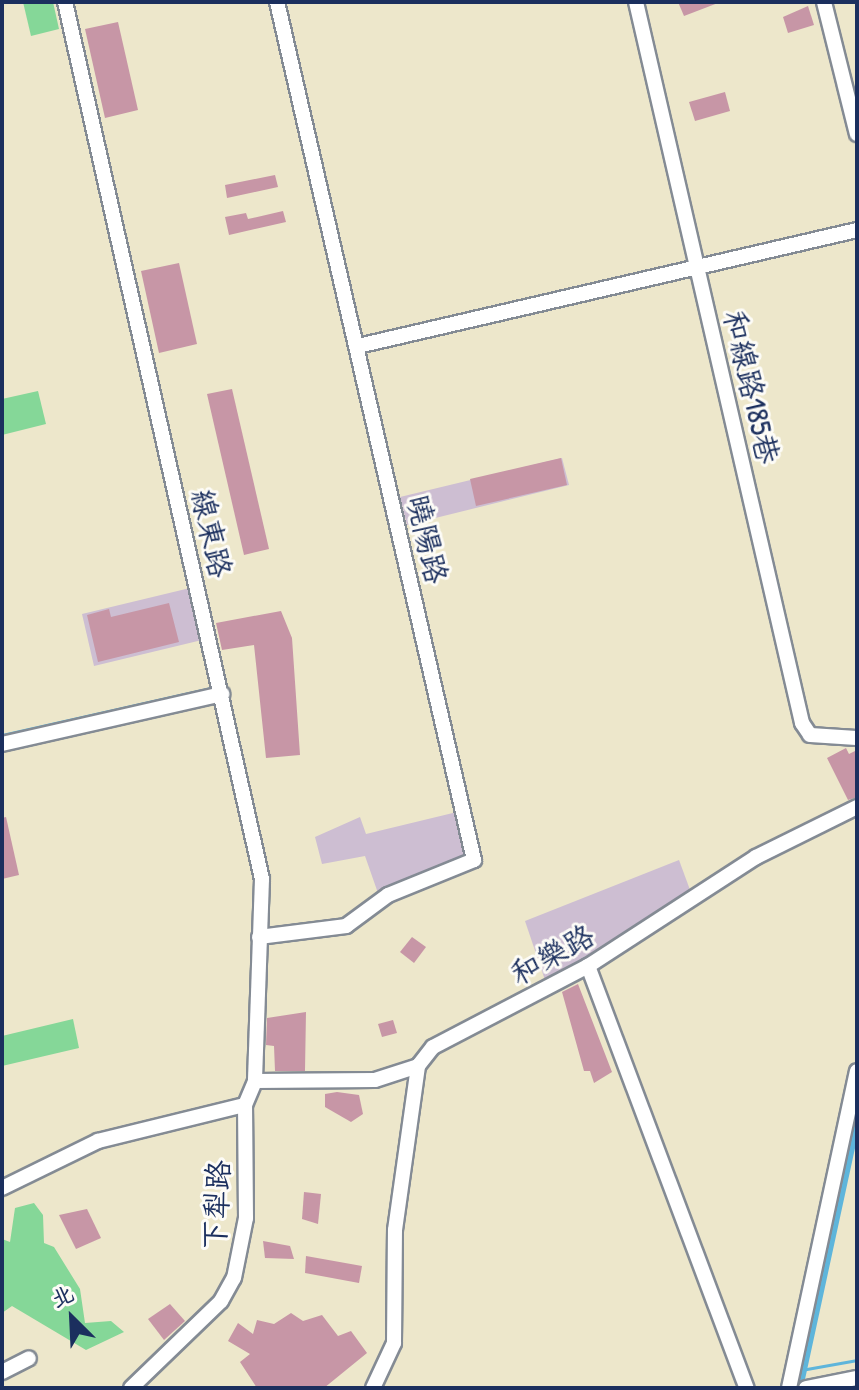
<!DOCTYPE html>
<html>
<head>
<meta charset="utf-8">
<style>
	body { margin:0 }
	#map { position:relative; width:859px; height:1390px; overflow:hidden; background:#ede7cb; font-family:"Patrick Hand","LXGW WenKai TC",sans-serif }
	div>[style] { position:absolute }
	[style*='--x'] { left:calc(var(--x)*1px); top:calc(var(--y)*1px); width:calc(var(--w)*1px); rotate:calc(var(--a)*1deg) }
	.industrial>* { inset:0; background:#cdbed2 }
	.green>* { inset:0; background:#85d798 }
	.stream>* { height:3px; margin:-1.5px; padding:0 1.5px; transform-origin:1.5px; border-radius:1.5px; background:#5eb5db }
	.canal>* { height:12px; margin:-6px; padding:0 6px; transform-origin:6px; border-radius:6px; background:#5eb5db }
	.building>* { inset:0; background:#c796a6 }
	.roads { filter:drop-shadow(2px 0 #848b94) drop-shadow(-2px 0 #848b94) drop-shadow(0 2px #848b94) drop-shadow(0 -2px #848b94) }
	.minor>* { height:14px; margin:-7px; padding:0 7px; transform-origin:7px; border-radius:7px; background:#fff }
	span { translate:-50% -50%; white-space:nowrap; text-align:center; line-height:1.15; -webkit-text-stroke:6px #fdfcf7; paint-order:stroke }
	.street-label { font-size:30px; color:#1b2f5e }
	.frame { position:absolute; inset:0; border:4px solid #1b2f5e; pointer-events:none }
	.north { position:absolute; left:32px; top:1278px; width:80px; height:80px; -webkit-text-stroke:6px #fdfcf7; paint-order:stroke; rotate:336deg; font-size:22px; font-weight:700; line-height:32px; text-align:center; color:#1b2f5e }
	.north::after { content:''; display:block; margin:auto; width:28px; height:36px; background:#1b2f5e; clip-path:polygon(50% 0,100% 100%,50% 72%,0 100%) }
</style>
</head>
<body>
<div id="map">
	<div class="industrial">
		<div style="clip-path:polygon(562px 458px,569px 485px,407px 525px,400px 497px)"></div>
		<div style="clip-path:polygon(190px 588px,202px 640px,94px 666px,82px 614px)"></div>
		<div style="clip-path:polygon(457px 812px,469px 865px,379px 896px,365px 856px,322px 864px,315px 837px,360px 817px,366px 834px)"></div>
		<div style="clip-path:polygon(679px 860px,693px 898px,548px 989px,525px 921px)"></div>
	</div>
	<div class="green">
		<div style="clip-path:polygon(23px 2px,53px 2px,59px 29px,31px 36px)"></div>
		<div style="clip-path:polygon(38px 391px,46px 424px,2px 435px,2px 399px)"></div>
		<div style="clip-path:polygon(73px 1019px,79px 1048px,2px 1066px,2px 1036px)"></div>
		<div style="clip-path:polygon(34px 1203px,43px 1215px,44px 1243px,54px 1247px,80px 1289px,85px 1323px,111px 1321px,124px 1332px,86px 1350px,12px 1306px,2px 1313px,2px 1239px,10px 1242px,15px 1208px)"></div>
	</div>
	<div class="stream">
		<div style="--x:2;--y:735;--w:213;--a:-12.7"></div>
		<div style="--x:801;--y:1370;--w:57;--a:-10.1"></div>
	</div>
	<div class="canal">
		<div style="--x:797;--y:1388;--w:283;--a:-77.8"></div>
	</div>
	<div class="building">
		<div style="clip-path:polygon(678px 2px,718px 2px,718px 3px,684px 16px)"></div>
		<div style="clip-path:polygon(808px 6px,814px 25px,788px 33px,783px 17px)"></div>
		<div style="clip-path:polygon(118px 22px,138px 110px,105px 118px,85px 29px)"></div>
		<div style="clip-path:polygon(725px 92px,730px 111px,695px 121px,689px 102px)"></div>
		<div style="clip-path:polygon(275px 175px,278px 187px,227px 198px,225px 185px)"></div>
		<div style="clip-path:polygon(283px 211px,286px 222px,229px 235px,225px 217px,246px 213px,248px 219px)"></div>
		<div style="clip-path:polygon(179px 263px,197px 344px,159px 353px,141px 271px)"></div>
		<div style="clip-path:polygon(232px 389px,269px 549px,244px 555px,207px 394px)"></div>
		<div style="clip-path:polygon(561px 458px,567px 485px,476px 506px,470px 479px)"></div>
		<div style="clip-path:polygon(169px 603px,179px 642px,98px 662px,87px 615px,109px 609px,111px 617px)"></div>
		<div style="clip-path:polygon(281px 611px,292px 638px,300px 755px,266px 758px,254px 645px,222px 650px,216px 623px)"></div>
		<div style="clip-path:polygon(846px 748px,849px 754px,857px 750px,857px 797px,848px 800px,827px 758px)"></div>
		<div style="clip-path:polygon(6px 817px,19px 875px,2px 879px,2px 818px)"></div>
		<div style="clip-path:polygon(412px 937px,426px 947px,414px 963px,400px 952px)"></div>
		<div style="clip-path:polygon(578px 984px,612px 1072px,594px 1083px,590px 1071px,584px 1071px,562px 992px)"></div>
		<div style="clip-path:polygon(306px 1012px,305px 1071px,275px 1071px,274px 1046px,266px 1045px,267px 1018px)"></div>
		<div style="clip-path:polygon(393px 1020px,397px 1033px,382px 1037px,378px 1024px)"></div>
		<div style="clip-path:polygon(337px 1092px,359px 1095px,363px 1114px,351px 1122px,325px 1107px,325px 1094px)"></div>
		<div style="clip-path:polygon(304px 1192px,321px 1194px,318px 1224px,302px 1219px)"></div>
		<div style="clip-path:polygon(87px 1209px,101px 1238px,76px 1249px,59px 1215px)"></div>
		<div style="clip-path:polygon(263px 1241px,290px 1246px,294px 1259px,265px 1258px)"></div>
		<div style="clip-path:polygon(306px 1256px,362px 1266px,359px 1283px,305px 1273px)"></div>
		<div style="clip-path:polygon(170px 1304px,185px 1321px,164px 1340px,148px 1319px)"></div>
		<div style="clip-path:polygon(291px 1313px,303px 1321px,322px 1315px,338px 1336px,351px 1331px,367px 1353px,324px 1388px,257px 1388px,240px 1362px,250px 1354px,228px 1341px,238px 1323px,253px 1334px,257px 1320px,274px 1324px)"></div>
	</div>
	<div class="roads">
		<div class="minor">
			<div style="--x:65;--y:2;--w:899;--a:77.34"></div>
			<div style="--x:262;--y:879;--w:202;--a:92"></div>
			<div style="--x:636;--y:2;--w:740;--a:77.03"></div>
			<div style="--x:802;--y:723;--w:14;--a:56"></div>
			<div style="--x:810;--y:735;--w:47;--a:3.7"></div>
			<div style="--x:824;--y:2;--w:136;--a:76"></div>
			<div style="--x:358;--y:346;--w:512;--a:-13.09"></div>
			<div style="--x:2;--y:744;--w:226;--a:-12.8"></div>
			<div style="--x:259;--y:937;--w:88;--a:-7.2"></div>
			<div style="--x:346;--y:926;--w:52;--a:-36.4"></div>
			<div style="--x:388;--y:895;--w:93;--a:-22.1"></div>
			<div style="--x:474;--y:860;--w:880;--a:-102.93"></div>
			<div style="--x:588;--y:966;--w:451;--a:69.4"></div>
			<div style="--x:255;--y:1081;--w:120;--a:-0.5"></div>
			<div style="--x:375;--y:1080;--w:45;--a:-18"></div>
			<div style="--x:418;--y:1066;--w:24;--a:-52"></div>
			<div style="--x:433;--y:1047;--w:175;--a:-27.6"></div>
			<div style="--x:588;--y:966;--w:200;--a:-33"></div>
			<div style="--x:756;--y:857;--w:113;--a:-26.3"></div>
			<div style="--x:2;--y:1188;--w:107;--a:-26.1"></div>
			<div style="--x:98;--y:1141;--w:151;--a:-13.8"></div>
			<div style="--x:2;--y:1372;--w:30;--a:-27"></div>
			<div style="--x:131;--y:1388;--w:125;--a:-44"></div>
			<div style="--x:221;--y:1301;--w:26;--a:-61"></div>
			<div style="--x:234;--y:1278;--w:61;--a:-78.7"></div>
			<div style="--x:246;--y:1218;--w:113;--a:-90.5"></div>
			<div style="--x:245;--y:1105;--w:26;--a:-67"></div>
			<div style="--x:373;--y:1388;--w:50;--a:-65"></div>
			<div style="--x:394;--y:1343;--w:113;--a:-89.5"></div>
			<div style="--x:395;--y:1230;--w:166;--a:-82"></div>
			<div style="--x:789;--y:1388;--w:324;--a:-77.9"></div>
			<div style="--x:806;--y:1388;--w:52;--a:-11.1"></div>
		</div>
	</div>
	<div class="street-label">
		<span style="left:752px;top:387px;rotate:77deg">和線路185巷</span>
		<span style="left:212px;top:533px;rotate:77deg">線東路</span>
		<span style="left:428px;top:539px;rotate:77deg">曉陽路</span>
		<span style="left:552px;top:954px;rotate:-29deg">和樂路</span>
		<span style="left:216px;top:1205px;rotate:-87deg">下犁路</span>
	</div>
	<div class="frame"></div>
	<div class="north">北</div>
</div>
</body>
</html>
